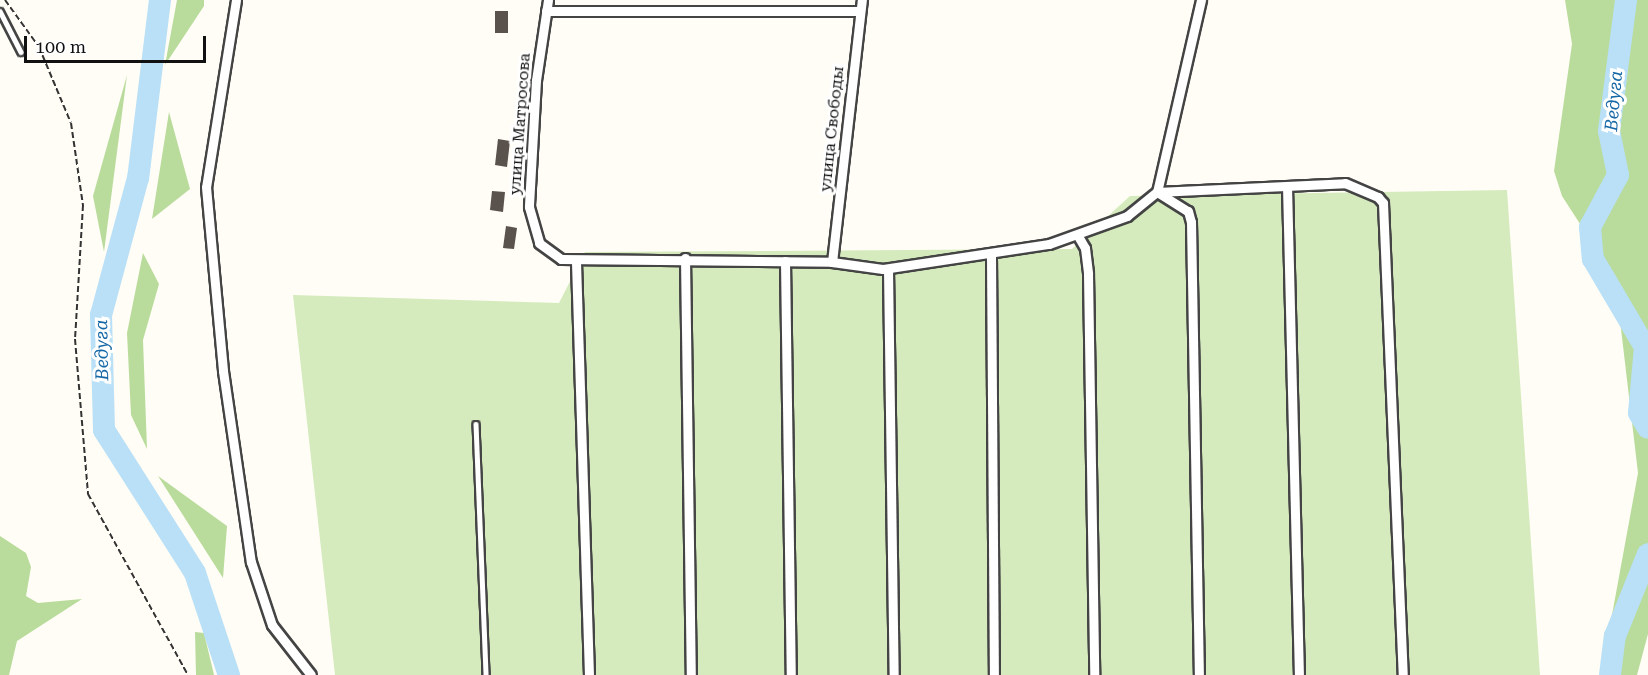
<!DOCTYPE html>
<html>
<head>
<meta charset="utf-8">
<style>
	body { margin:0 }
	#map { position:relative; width:1648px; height:675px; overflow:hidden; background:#fffdf5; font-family:"Roboto Serif",serif }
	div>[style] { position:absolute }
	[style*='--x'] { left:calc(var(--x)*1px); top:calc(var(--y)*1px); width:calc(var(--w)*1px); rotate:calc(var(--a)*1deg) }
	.green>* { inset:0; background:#d5ebbd }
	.forest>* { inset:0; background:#b9dc9c }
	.river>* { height:22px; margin:-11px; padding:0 11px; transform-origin:11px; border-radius:11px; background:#b9e0f7 }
	.building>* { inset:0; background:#5a524d }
	.path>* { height:2px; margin-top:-1px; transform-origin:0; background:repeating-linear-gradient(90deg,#333 0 6px,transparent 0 9px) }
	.roads { filter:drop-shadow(2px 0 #444) drop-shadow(-2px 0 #444) drop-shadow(0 2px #444) drop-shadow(0 -2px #444) }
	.lane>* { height:4.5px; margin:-2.25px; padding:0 2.25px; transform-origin:2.25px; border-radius:2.25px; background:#fff }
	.street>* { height:9px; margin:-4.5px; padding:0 4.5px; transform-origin:4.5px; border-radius:4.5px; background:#fff }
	span { translate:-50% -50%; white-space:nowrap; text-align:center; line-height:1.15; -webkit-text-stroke:6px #fff; paint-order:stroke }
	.street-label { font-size:16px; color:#111 }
	.water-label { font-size:18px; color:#1768a6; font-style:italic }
	.scale { position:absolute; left:24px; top:36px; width:182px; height:27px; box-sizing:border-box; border:3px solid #111; border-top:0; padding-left:8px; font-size:18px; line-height:21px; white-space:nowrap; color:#111; -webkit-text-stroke:4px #fff; paint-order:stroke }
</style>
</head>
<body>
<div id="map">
	<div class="green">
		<div style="clip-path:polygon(1507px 190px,1540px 675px,335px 675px,293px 295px,559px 303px,585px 252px,1072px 249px,1130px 196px)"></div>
	</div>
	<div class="forest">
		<div style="clip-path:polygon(177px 0,204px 0,204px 6px,165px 65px)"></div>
		<div style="clip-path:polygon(1565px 0,1648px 0,1648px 634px,1637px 675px,1601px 675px,1638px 473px,1615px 278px,1562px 196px,1554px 171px,1572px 44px)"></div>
		<div style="clip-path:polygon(127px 75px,104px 252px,93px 196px)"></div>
		<div style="clip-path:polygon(169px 112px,190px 189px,152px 219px)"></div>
		<div style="clip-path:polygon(143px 253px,159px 284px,143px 340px,147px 449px,131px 415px,127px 333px)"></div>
		<div style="clip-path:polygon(158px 476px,227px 526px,223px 578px)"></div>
		<div style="clip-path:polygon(0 536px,26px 553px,31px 567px,26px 596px,38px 603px,82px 599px,17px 641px,9px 675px,0 675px)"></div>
		<div style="clip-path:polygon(195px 632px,204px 633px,214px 675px,196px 675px)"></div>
	</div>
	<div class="river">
		<div style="--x:160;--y:0;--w:179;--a:97"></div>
		<div style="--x:138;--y:178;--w:142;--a:105.1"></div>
		<div style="--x:101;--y:315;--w:115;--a:88.5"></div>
		<div style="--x:104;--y:430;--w:169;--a:57.5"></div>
		<div style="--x:195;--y:573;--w:108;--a:71.6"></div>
		<div style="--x:1626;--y:0;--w:132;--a:97.4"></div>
		<div style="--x:1609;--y:131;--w:45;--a:78.4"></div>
		<div style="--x:1618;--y:175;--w:59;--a:118.3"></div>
		<div style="--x:1590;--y:227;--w:32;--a:85"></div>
		<div style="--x:1593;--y:259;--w:102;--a:59.4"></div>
		<div style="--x:1645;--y:347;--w:66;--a:95.2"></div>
		<div style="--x:1639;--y:413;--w:17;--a:59"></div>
		<div style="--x:1610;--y:675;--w:39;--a:-83"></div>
		<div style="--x:1615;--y:636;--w:88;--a:-68.1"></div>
	</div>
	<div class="building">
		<div style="clip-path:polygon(495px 11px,508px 11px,508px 33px,495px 33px)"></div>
		<div style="clip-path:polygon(498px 139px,510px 141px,507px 167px,495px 165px)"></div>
		<div style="clip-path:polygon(492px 191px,505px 192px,503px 212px,490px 210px)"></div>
		<div style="clip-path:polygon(506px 226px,517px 228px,514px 249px,503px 248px)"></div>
	</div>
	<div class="path">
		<div style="--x:5;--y:0;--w:58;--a:54.1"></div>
		<div style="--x:39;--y:47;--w:82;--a:67.2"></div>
		<div style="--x:71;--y:123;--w:83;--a:81.7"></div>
		<div style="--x:83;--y:205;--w:134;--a:93.4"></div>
		<div style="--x:75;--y:339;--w:156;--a:85.2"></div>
		<div style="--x:88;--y:494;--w:207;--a:61.1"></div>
	</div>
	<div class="roads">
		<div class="lane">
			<div style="--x:0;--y:11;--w:46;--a:62.9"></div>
			<div style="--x:476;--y:424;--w:251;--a:87.7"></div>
		</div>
		<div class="street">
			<div style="--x:236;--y:0;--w:189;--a:99.1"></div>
			<div style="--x:206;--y:187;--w:185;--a:84.7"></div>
			<div style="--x:223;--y:371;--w:193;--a:81.7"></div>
			<div style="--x:251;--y:562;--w:66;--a:71.6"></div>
			<div style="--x:272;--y:625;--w:63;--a:52"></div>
			<div style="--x:548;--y:0;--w:81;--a:98.5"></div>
			<div style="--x:536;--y:80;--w:127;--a:93.2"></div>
			<div style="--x:529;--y:207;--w:37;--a:74"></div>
			<div style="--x:539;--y:243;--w:27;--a:36"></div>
			<div style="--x:561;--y:259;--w:271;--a:0.6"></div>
			<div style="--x:832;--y:262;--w:51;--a:7.8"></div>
			<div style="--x:883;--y:269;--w:168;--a:-8.6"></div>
			<div style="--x:1049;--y:244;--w:83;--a:-19.7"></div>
			<div style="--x:1127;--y:216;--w:38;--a:-39"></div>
			<div style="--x:1157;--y:192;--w:188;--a:-2.7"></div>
			<div style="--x:1345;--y:183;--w:36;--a:23"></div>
			<div style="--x:1378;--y:197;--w:8;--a:50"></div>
			<div style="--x:1383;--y:203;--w:472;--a:87.6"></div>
			<div style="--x:546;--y:11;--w:314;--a:0"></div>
			<div style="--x:1287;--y:186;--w:489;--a:88.6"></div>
			<div style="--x:1157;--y:192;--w:36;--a:32"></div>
			<div style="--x:1188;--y:211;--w:11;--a:75"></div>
			<div style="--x:1191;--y:222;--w:453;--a:89"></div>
			<div style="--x:1157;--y:192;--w:197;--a:-77.1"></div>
			<div style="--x:1078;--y:236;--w:14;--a:60"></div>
			<div style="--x:1085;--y:248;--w:26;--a:83"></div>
			<div style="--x:1088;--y:274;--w:401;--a:89.1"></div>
			<div style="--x:991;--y:256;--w:419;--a:89.6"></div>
			<div style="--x:685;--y:258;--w:417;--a:89.2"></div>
			<div style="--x:785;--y:261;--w:414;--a:89.2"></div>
			<div style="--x:576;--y:262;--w:413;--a:88.2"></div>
			<div style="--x:832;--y:262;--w:264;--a:-83.5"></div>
			<div style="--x:888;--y:269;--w:406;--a:89.2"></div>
		</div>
	</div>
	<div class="street-label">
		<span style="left:520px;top:124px;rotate:-86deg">улица Матросова</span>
		<span style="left:832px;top:129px;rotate:-84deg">улица Свободы</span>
	</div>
	<div class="water-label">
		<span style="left:1614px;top:101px;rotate:-85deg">Ведуга</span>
		<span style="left:102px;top:350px;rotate:-91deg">Ведуга</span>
	</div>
	<div class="scale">100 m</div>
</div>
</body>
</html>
